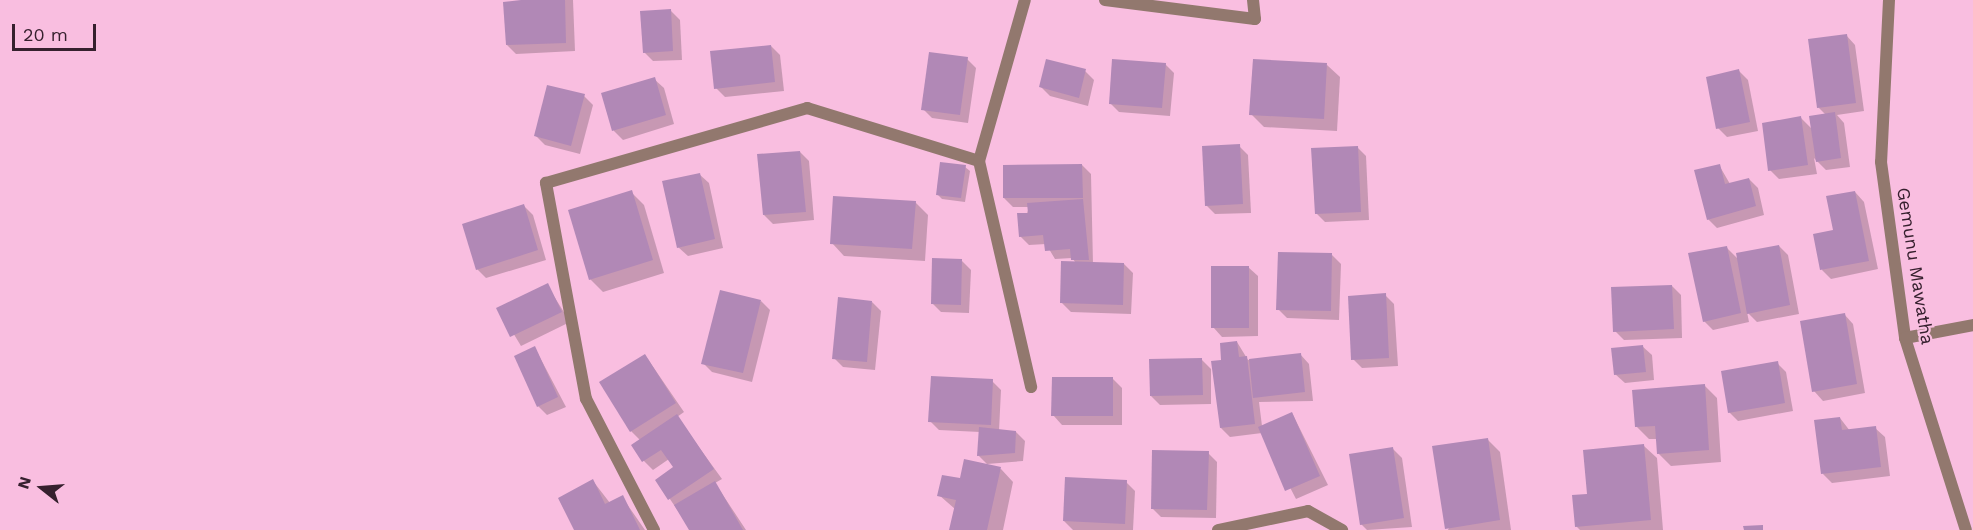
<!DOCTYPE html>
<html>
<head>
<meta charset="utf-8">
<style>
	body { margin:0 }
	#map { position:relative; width:1973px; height:530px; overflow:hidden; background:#f9bee0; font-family:"Work Sans",sans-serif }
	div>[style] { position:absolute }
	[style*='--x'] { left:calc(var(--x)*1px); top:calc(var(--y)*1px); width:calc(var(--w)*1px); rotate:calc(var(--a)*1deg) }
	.shadow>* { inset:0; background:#0003 }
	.building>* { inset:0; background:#b188b6 }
	.minor>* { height:12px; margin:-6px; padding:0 6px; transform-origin:6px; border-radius:6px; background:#92786e }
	span { translate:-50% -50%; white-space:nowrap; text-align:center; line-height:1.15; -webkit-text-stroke:4.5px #f9bee0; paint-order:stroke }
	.street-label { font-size:18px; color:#36202e }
	.north { position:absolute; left:12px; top:458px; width:60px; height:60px; -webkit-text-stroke:4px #f9bee0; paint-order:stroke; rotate:287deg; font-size:16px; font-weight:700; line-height:24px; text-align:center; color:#36202e }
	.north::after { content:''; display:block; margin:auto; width:21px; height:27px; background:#36202e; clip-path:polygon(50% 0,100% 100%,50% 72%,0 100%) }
	.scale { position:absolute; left:12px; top:24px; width:84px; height:27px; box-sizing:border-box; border:3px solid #36202e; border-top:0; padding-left:8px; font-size:18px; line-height:21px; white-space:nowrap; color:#36202e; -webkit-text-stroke:4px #f9bee0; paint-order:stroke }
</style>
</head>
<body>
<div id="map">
	<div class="shadow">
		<div style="clip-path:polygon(522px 0,573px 0,575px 51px,516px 54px,507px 45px)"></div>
		<div style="clip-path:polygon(671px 11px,680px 20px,682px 60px,653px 61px,644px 52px)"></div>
		<div style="clip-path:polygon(1846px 35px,1855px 45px,1864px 111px,1837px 115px,1844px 123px,1850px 167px,1826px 170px,1814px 158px,1817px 174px,1779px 179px,1770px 170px,1801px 118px,1813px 130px,1826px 115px,1818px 107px)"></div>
		<div style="clip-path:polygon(771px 46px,780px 55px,784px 91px,725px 97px,716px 88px)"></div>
		<div style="clip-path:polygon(967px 59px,976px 68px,968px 123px,932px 118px,923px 109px)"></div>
		<div style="clip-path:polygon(1165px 64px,1174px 73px,1170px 116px,1119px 112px,1110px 103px)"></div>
		<div style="clip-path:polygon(1327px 65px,1340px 77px,1337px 131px,1264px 127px,1251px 114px)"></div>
		<div style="clip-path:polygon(1085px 71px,1094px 80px,1088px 106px,1050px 96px,1041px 87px)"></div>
		<div style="clip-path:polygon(1739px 71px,1748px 80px,1758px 131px,1727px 137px,1718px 128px)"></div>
		<div style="clip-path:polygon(654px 79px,664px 88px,674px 124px,623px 140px,614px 131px,603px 94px)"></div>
		<div style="clip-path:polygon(584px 96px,593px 105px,580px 154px,545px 145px,536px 136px)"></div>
		<div style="clip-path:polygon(1239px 146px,1248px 155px,1251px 213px,1215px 214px,1206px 205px)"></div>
		<div style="clip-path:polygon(1357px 147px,1366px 156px,1369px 220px,1325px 222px,1316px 213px)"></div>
		<div style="clip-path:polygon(800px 152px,809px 161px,814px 220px,773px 224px,764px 215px)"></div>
		<div style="clip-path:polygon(1082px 165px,1091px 174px,1093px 264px,1124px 264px,1133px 273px,1131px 314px,1071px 312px,1062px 303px,1076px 263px,1072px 258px,1055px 259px,1046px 244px,1029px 245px,1020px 236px,1029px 207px,1013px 207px,1004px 198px)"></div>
		<div style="clip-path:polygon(1719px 165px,1730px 184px,1749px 179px,1758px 188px,1764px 215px,1717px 228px,1708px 219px)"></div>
		<div style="clip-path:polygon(965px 167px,970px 171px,965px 202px,942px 199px,938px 195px)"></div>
		<div style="clip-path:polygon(699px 174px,709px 183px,723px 248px,688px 256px,678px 247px)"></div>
		<div style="clip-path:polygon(631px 192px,644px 205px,664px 273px,603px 292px,590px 279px)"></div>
		<div style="clip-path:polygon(1855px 192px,1864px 202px,1878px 269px,1831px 279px,1822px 270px)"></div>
		<div style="clip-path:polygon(915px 202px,928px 215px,925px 261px,844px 256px,832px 243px)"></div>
		<div style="clip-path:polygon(524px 206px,533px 215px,546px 260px,486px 278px,477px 269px)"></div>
		<div style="clip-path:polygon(1779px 246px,1788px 255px,1799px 314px,1757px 322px,1747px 312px,1749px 322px,1713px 330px,1704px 321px,1726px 247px,1738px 259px)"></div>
		<div style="clip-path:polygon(1332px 255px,1341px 264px,1339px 320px,1287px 318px,1278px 309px)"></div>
		<div style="clip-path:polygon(962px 261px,971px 270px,969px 313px,941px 312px,932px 303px)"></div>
		<div style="clip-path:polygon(1248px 267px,1258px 276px,1258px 336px,1222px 337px,1213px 327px)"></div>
		<div style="clip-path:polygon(547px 285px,570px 322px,521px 346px,498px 308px)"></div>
		<div style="clip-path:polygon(1672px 286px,1681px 295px,1682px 338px,1624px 340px,1615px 331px)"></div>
		<div style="clip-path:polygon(1385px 295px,1394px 304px,1398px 366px,1362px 368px,1353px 359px)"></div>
		<div style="clip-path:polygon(761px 301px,770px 310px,752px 382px,712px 372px,703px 363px)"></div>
		<div style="clip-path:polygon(872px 302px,881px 311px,875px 370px,843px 367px,834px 358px)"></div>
		<div style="clip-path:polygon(1844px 314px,1853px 324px,1865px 393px,1823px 401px,1814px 391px)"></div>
		<div style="clip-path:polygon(1237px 342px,1248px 360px,1300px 354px,1309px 364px,1313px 401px,1259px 402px,1262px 426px,1292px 413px,1328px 485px,1296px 499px,1262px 433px,1230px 437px,1221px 428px,1223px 361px)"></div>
		<div style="clip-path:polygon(1642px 346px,1652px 355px,1654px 380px,1625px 383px,1615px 374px)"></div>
		<div style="clip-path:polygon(535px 348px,566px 407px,547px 415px,538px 406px)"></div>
		<div style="clip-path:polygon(645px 355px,684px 412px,677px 417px,722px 479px,715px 483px,746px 530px,691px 530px,657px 480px,675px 468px,669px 459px,653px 470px,644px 461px,640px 440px,631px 431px)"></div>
		<div style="clip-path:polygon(1202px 360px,1211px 369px,1211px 404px,1160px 405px,1151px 396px)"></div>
		<div style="clip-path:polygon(1777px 363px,1786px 372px,1793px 411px,1738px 421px,1729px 412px)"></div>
		<div style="clip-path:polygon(1113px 379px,1122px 388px,1122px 425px,1062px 425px,1053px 415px)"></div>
		<div style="clip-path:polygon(992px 381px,1001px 390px,999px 431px,1016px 432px,1025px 441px,1023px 461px,987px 464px,978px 455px,980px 432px,939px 430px,930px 421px)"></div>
		<div style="clip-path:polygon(1704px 385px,1717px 398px,1721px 462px,1671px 466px,1658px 453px,1657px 439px,1649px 439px,1636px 426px)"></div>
		<div style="clip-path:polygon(1840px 418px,1850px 431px,1875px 428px,1885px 437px,1890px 476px,1832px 483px,1823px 474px)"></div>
		<div style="clip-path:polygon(1487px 439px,1500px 452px,1511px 530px,1448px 530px)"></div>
		<div style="clip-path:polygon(1644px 446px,1657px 458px,1663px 530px,1580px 530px,1576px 526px)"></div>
		<div style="clip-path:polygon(1393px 449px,1402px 458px,1412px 527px,1367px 530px,1361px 524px)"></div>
		<div style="clip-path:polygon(1208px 453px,1217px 462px,1216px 518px,1161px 517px,1152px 508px)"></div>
		<div style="clip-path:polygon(1001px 469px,1013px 482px,1003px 530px,951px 530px,955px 509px,939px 495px,962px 480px)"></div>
		<div style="clip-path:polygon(593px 481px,610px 503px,622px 497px,645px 530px,576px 530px)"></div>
		<div style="clip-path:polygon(1126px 482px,1135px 491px,1133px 530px,1073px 530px,1064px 521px)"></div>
	</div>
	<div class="building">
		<div style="clip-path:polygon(521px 0,565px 0,566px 43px,506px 45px,503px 2px)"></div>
		<div style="clip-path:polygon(671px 9px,673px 51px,643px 53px,640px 11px)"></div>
		<div style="clip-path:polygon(1847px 34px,1856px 103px,1817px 108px,1808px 39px)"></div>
		<div style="clip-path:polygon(771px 45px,775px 82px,714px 89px,710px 51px)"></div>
		<div style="clip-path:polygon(929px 52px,968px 57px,960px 115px,921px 110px)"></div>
		<div style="clip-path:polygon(1046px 59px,1086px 69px,1079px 98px,1039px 87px)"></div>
		<div style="clip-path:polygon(1112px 59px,1166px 63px,1162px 108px,1109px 104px)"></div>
		<div style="clip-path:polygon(1253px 59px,1327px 63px,1324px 119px,1249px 115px)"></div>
		<div style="clip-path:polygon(1739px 69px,1750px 122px,1716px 129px,1706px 77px)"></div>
		<div style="clip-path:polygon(655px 77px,666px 115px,612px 131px,601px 93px)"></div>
		<div style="clip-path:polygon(547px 85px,585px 94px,571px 146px,534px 136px)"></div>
		<div style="clip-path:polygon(1835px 112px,1841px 158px,1816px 162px,1809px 116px)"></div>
		<div style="clip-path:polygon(1801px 116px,1808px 165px,1768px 171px,1762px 123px)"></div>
		<div style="clip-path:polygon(1240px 144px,1243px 204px,1205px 206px,1202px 146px)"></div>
		<div style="clip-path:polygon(1358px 146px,1361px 212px,1315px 214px,1311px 148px)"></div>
		<div style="clip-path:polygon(800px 151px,806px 212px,763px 215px,757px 154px)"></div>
		<div style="clip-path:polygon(940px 162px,966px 165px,961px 198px,936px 195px)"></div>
		<div style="clip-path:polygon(1082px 164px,1083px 198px,1003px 198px,1003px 165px)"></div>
		<div style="clip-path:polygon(1720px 164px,1725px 184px,1749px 178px,1756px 206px,1707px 220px,1694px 170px)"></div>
		<div style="clip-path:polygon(700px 173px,715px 239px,677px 248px,662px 181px)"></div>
		<div style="clip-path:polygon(632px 190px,653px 260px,589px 280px,568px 210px)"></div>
		<div style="clip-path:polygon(1855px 191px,1869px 261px,1820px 270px,1813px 234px,1833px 230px,1826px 196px)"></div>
		<div style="clip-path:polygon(833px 196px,916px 201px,912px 249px,830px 244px)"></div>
		<div style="clip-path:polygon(1083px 199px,1089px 260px,1071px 260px,1070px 249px,1045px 251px,1043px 235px,1019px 237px,1017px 213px,1028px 213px,1027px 203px)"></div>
		<div style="clip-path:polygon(524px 204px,538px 250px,476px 270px,462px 224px)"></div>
		<div style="clip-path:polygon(1779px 245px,1790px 305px,1747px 314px,1736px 253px)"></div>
		<div style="clip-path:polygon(1727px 246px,1741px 313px,1703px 322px,1688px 253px)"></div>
		<div style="clip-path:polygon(1278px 252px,1332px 253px,1331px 311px,1276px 310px)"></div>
		<div style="clip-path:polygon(932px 258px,962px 259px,961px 305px,931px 304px)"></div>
		<div style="clip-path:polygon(1061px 261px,1124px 263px,1123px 305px,1060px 303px)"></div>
		<div style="clip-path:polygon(1211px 266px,1249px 266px,1249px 328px,1211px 328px)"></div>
		<div style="clip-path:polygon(548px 283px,562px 312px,510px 337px,496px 308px)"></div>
		<div style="clip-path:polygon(1672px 285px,1674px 329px,1613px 332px,1611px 287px)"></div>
		<div style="clip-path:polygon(720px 290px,761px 300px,743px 373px,701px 364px)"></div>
		<div style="clip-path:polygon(1386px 293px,1389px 358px,1351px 360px,1348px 296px)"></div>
		<div style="clip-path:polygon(838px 297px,872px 301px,867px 362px,832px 359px)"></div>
		<div style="clip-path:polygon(1845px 313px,1857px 384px,1812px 392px,1800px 321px)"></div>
		<div style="clip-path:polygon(1237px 341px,1239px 357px,1247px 356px,1255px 424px,1220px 428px,1211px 361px,1221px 360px,1220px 343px)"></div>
		<div style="clip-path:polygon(1643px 345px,1646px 372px,1614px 375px,1611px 348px)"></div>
		<div style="clip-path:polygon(535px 346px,558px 397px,537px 407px,514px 356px)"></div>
		<div style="clip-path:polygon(1301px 353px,1305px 392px,1253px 398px,1249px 359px)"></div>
		<div style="clip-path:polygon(645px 354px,676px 403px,630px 432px,599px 382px)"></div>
		<div style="clip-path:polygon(1202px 358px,1203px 395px,1150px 396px,1149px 359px)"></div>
		<div style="clip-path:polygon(1778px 361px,1785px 403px,1728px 413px,1721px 371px)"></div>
		<div style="clip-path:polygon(931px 376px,993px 379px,991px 425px,928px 422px)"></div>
		<div style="clip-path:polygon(1052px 377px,1113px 377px,1113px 416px,1051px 416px)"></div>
		<div style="clip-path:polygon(1705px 384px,1709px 450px,1657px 454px,1655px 426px,1635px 427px,1632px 390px)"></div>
		<div style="clip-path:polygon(1292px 412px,1320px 476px,1285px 491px,1258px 427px)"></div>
		<div style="clip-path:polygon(677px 414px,714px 469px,668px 500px,655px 480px,673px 467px,661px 450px,642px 462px,631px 445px)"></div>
		<div style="clip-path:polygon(1840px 417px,1842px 430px,1876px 426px,1881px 467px,1821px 474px,1814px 420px)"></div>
		<div style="clip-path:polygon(979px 427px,1016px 431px,1015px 453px,977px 456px)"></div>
		<div style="clip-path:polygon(1488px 438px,1500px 520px,1445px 529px,1432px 446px)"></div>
		<div style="clip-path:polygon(1644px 444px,1651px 520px,1575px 527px,1572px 495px,1587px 494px,1583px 450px)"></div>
		<div style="clip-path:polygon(1393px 447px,1404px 518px,1360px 525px,1349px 454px)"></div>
		<div style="clip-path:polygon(1152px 450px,1209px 451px,1207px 510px,1151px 509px)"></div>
		<div style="clip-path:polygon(964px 459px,1001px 467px,987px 530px,949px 530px,956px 500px,937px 496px,942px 475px,960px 478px)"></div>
		<div style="clip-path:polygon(1065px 477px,1127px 480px,1125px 524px,1063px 521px)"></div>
		<div style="clip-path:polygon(593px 479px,605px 504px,623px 495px,640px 530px,574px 530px,558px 498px)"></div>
		<div style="clip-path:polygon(715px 481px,743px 530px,689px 530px,674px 505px)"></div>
		<div style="clip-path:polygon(1763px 525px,1763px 530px,1744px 530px,1743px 526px)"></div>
	</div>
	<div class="minor">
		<div style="--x:1105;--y:0;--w:151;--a:7.2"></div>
		<div style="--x:1255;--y:19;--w:19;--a:-96"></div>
		<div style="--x:1889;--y:0;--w:162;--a:92.8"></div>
		<div style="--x:1881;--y:162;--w:178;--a:82.2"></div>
		<div style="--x:1905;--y:338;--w:201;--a:72.4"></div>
		<div style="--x:979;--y:161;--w:167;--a:-74.1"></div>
		<div style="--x:1905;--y:338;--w:69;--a:-10.8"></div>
		<div style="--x:654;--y:530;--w:148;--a:-117.4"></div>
		<div style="--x:586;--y:399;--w:220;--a:-100.5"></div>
		<div style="--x:546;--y:183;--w:272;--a:-16"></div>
		<div style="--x:807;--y:108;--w:180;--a:17.1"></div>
		<div style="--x:979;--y:161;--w:232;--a:77"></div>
		<div style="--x:1218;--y:530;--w:92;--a:-11.9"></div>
		<div style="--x:1308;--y:511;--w:39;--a:29"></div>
	</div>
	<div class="street-label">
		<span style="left:1915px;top:266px;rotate:81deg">Gemunu Mawatha</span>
	</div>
	<div class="north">N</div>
	<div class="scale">20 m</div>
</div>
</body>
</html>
